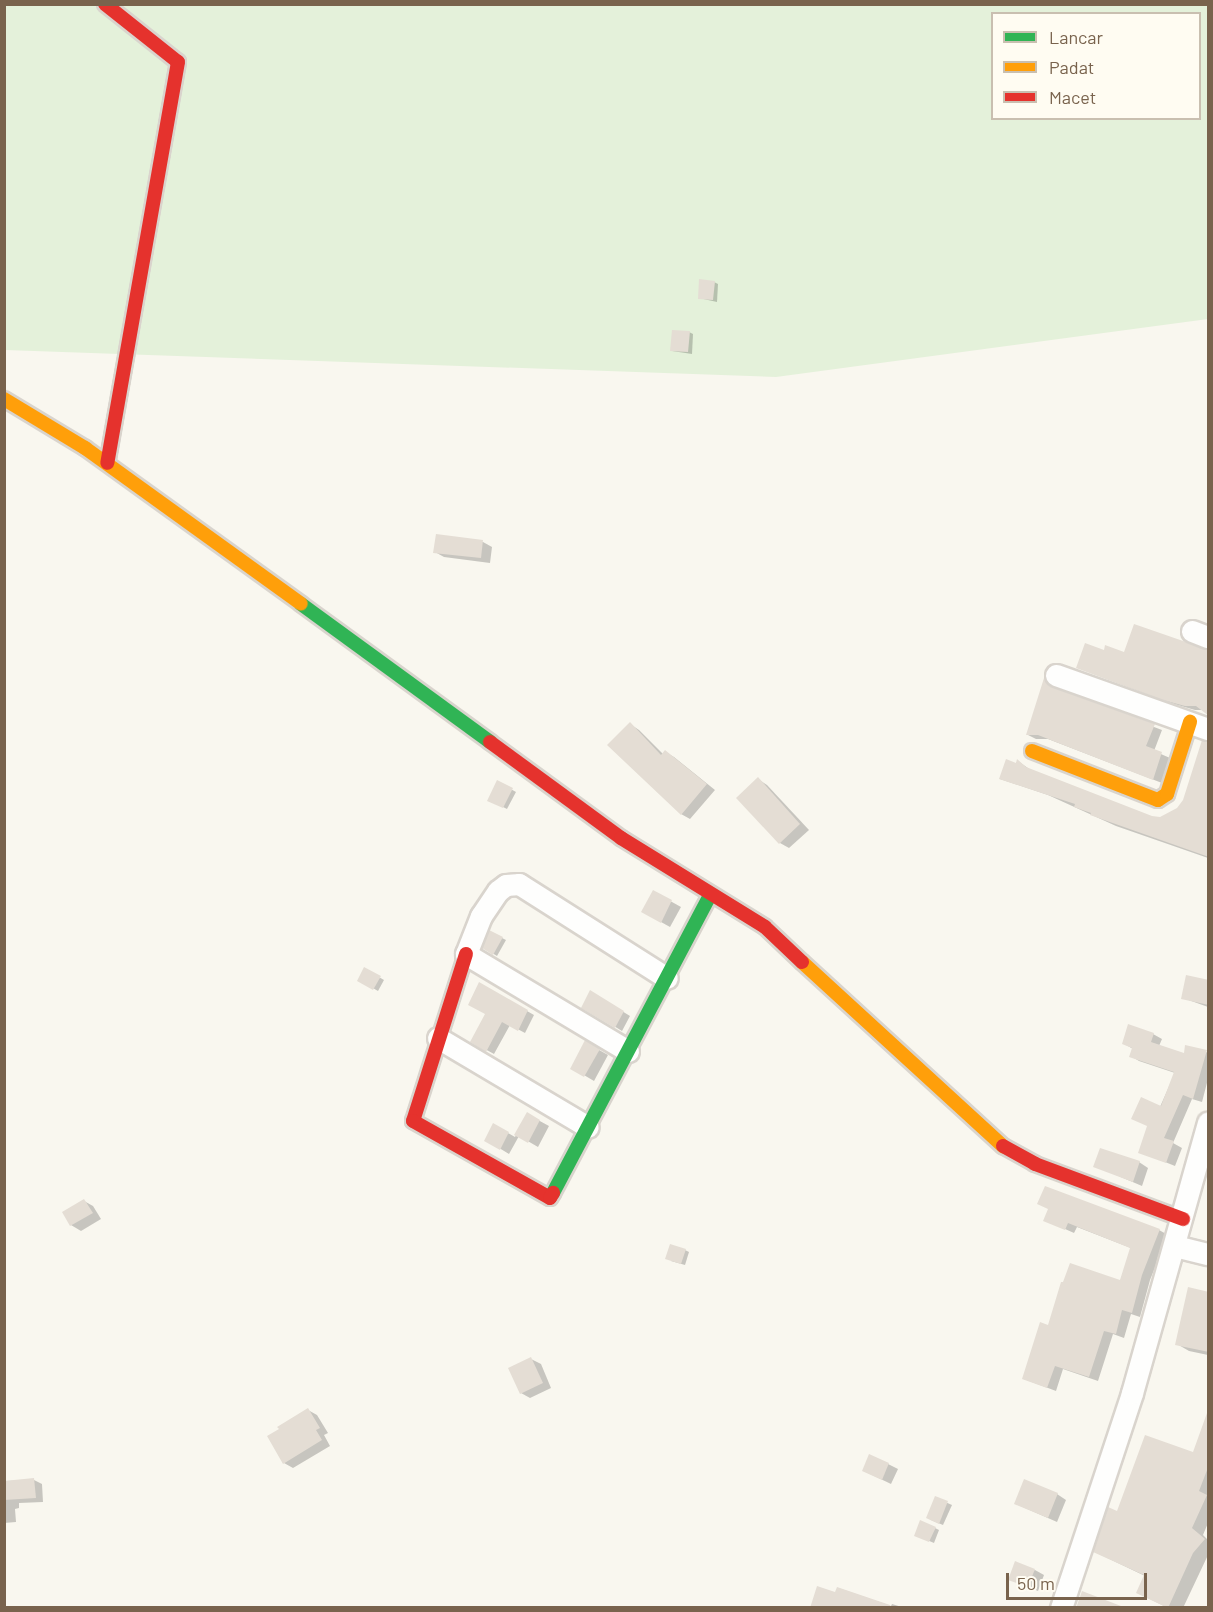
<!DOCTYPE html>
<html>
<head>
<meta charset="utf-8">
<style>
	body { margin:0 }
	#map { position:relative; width:1213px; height:1612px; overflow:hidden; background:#f9f7ef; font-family:Barlow,sans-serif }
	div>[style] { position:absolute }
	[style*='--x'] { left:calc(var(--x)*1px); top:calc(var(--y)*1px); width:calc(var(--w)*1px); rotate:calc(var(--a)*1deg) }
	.green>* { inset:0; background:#e4f1da }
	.shadow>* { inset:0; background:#0003 }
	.building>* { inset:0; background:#e4ddd4 }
	.roads { filter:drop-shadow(2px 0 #d9d4cd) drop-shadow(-2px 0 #d9d4cd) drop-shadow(0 2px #d9d4cd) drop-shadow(0 -2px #d9d4cd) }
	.street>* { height:21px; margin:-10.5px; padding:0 10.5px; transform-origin:10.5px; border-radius:10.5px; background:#fefefd }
	.fast>* { height:14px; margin:-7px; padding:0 7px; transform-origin:7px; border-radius:7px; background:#30b455 }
	.slow>* { height:14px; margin:-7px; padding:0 7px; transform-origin:7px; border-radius:7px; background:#ff9f0a }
	.jam>* { height:14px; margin:-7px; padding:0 7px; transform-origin:7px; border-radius:7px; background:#e5322d }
	span { translate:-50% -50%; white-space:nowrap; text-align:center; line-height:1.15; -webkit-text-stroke:6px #fffcf2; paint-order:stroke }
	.frame { position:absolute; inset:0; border:6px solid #79634d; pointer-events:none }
	.legend { position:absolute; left:991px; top:12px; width:210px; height:108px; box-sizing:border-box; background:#fffcf2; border:2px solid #c9bfb0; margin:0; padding:8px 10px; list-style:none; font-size:18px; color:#79634d }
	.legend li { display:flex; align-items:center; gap:12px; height:30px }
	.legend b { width:30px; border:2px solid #c9bfb0 }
	.scale { position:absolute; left:1006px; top:1573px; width:141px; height:27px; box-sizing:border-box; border:3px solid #79634d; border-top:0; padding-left:8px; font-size:18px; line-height:21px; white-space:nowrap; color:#79634d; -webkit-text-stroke:4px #fffcf2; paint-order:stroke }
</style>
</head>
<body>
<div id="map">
	<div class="green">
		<div style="clip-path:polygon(evenodd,5px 5px,1208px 5px,1208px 319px,776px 377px,5px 350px,5px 5px,992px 14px,1200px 14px,1200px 118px,992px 118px,992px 14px)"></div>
	</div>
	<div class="shadow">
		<div style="clip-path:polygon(714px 282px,718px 284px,717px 302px,699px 298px)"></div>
		<div style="clip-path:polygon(689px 332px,693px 334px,692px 354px,672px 351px)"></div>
		<div style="clip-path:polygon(437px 536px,483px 542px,492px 547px,490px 563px,444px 557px,435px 552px)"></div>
		<div style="clip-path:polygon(1104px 652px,1125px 654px,1205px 710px,1195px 710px,1174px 704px,1078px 668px)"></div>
		<div style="clip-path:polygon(1044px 680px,1058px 691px,1162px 730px,1154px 751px,1170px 758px,1162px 783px,1048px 739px,1036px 739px,1028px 735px)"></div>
		<div style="clip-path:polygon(630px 724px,639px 730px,663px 754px,665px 752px,674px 757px,715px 790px,690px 819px,681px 814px)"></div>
		<div style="clip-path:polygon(1208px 741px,1208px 858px,1116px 826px,1048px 795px,1000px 779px,1018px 761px,1032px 771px,1151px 818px,1161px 819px,1178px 810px,1184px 801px)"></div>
		<div style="clip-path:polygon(758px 779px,767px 785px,809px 830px,789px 848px,780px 843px)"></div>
		<div style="clip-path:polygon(498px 782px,516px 792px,507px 809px,489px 800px)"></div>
		<div style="clip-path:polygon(654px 892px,681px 907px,670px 927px,643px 912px)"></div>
		<div style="clip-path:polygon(490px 932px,506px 940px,497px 956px,484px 948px)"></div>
		<div style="clip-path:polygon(365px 969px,384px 980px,378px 991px,359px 980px)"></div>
		<div style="clip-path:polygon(1208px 981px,1208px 1007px,1183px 998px)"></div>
		<div style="clip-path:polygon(479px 984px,534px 1015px,525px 1033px,510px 1025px,494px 1054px,472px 1042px,487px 1014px)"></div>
		<div style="clip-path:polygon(591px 992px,630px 1016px,622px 1031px,583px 1007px)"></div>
		<div style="clip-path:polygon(1153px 1034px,1162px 1039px,1159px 1046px,1185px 1055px,1208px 1052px,1208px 1079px,1202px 1102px,1192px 1099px,1173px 1143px,1182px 1148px,1175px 1166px,1140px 1152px,1175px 1073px,1139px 1061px,1131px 1056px,1133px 1049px,1123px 1043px)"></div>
		<div style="clip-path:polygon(585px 1042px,608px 1055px,594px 1081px,572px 1068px)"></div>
		<div style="clip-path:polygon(527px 1114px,549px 1126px,538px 1147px,519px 1136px,509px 1154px,486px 1140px,494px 1125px,515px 1137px)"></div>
		<div style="clip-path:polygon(1139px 1162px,1148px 1168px,1142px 1186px,1095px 1166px)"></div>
		<div style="clip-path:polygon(84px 1201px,93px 1206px,101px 1219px,81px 1231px,71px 1225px,64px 1213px)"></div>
		<div style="clip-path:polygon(1045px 1220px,1159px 1230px,1168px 1235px,1150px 1280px,1140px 1317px,1131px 1314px,1124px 1338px,1113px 1334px,1098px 1381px,1063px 1369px,1056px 1391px,1024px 1379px,1049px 1327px,1120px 1282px,1131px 1248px,1077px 1227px,1074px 1233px)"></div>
		<div style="clip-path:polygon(685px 1250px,689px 1252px,685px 1265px,671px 1261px)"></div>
		<div style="clip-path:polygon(1208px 1293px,1208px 1355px,1189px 1351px,1177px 1344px)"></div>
		<div style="clip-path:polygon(531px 1359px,541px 1364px,551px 1388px,530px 1398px,521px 1393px)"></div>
		<div style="clip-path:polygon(308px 1410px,317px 1415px,328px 1433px,324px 1435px,330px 1446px,293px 1468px,284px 1463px)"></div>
		<div style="clip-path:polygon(1203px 1428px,1208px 1430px,1208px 1523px,1203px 1535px,1208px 1540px,1208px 1555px,1183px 1608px,1168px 1608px,1138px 1593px,1145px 1576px,1095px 1552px,1118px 1513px,1194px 1454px)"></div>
		<div style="clip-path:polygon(888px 1464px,898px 1469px,891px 1484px,864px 1471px)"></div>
		<div style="clip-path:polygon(4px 1476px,6px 1481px,34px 1480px,42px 1484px,43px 1502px,19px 1503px,19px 1508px,15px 1509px,16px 1522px,4px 1523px)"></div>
		<div style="clip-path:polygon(1057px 1494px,1066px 1500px,1057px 1522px,1016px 1504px)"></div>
		<div style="clip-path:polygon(936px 1498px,952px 1505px,943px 1525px,931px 1520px)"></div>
		<div style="clip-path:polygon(935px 1528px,939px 1530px,934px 1543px,920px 1537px)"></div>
		<div style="clip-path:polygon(1035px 1570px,1044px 1575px,1038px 1591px,1010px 1579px)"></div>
		<div style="clip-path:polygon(838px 1588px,891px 1606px,892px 1604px,905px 1608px,818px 1608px,836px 1594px)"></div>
	</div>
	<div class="building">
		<div style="clip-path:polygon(699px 279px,715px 281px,713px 300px,698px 299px)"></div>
		<div style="clip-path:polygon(672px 330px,690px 331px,688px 352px,670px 351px)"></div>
		<div style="clip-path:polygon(436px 534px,483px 540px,481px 558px,433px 553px)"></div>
		<div style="clip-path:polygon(1134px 624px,1209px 650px,1209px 716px,1196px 706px,1185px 706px,1163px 700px,1076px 668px,1085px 643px,1104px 650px,1105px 645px,1124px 652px)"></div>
		<div style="clip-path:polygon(1044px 678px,1052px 687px,1155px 724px,1146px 746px,1162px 752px,1153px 780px,1038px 735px,1026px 735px)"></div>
		<div style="clip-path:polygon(630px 722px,661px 755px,665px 750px,707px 784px,681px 815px,607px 745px)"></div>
		<div style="clip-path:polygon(1202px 740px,1209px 741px,1209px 857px,1090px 815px,1091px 813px,1074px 807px,1075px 804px,999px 779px,1006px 759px,1016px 763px,1017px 759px,1026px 767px,1152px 816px,1160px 817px,1177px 808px,1183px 800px)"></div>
		<div style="clip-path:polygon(758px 777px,800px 824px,779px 844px,736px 798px)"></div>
		<div style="clip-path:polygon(497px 780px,513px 788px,503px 808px,487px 801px)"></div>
		<div style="clip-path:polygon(653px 890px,672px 900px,661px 923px,641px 912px)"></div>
		<div style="clip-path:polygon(489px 930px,503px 937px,493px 955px,482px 948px)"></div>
		<div style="clip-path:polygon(364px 967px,381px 976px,373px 990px,357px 981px)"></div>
		<div style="clip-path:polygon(1186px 975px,1209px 980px,1209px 1005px,1181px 999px)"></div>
		<div style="clip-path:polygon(479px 982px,528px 1010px,518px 1031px,502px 1022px,486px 1052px,470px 1042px,485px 1014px,468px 1005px)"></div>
		<div style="clip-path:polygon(590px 990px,624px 1011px,615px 1028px,581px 1008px)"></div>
		<div style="clip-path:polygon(1128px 1024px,1154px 1033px,1151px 1042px,1184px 1053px,1185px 1045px,1207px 1050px,1193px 1099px,1183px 1095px,1164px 1138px,1174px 1141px,1166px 1163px,1138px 1153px,1147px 1126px,1131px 1119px,1141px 1097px,1161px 1106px,1174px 1072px,1129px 1057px,1132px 1048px,1122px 1044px)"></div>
		<div style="clip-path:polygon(585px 1040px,600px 1049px,584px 1077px,570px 1069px)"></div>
		<div style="clip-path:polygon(527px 1112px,540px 1120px,528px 1143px,514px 1135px)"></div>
		<div style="clip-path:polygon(493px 1123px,509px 1132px,500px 1150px,484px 1141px)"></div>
		<div style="clip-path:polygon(1100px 1148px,1140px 1161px,1133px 1182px,1093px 1167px)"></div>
		<div style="clip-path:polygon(1045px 1186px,1160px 1229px,1142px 1275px,1132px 1313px,1122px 1310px,1116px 1334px,1104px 1331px,1089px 1377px,1055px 1366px,1047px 1388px,1022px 1379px,1040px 1322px,1048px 1325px,1061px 1282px,1063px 1282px,1070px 1263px,1120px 1280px,1130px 1248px,1068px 1223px,1065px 1230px,1043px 1221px,1048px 1209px,1037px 1204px)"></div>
		<div style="clip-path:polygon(84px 1199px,93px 1213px,70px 1226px,62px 1212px)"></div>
		<div style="clip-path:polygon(670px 1244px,686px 1249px,681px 1264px,665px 1259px)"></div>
		<div style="clip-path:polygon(1188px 1287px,1209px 1292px,1209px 1352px,1175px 1345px)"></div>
		<div style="clip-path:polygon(531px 1357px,543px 1383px,520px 1394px,508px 1368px)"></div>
		<div style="clip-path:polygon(308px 1408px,320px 1428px,316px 1430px,322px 1440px,283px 1464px,267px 1436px,279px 1429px,277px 1427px)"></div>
		<div style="clip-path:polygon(1207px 1413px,1209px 1465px,1199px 1491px,1207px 1495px,1192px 1528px,1205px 1539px,1193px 1553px,1168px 1608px,1136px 1593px,1144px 1575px,1093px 1552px,1108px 1507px,1117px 1511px,1145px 1435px,1193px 1452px)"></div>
		<div style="clip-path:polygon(869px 1454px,889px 1463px,882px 1480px,862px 1471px)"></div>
		<div style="clip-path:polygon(34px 1478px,36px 1498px,4px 1500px,4px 1481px)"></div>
		<div style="clip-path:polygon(1024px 1479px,1058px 1493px,1048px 1518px,1014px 1504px)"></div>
		<div style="clip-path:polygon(935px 1496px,948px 1501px,939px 1524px,926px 1518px)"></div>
		<div style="clip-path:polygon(920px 1520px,936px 1527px,929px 1542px,914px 1536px)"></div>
		<div style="clip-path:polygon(1015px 1561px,1035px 1569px,1028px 1587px,1008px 1580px)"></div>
		<div style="clip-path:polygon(817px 1586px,835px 1592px,837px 1587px,890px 1605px,890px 1608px,810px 1608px)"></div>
		<div style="clip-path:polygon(1082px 1591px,1121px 1606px,1121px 1608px,1076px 1608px)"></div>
	</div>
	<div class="roads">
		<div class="street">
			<div style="--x:1192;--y:631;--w:17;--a:21"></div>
			<div style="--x:1056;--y:675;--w:161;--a:19.6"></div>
			<div style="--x:438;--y:1038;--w:174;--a:30.7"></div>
			<div style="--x:628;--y:1051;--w:189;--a:-149.1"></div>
			<div style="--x:466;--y:954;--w:41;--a:-68.5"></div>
			<div style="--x:481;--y:916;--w:30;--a:-56"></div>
			<div style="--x:498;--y:891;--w:10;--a:-37"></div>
			<div style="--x:506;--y:885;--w:13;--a:-4"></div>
			<div style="--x:519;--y:884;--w:175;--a:32.4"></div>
			<div style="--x:1175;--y:1246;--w:34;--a:14"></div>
			<div style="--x:1061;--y:1608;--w:226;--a:-71.7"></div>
			<div style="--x:1132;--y:1393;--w:281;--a:-74.3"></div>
		</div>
		<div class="fast">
			<div style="--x:301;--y:604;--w:234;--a:36.1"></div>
			<div style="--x:553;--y:1193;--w:337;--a:-62.2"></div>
		</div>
		<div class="slow">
			<div style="--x:4;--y:399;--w:95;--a:31.2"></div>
			<div style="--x:85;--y:448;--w:266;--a:35.8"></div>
			<div style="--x:1032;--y:751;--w:135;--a:21.3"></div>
			<div style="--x:1158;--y:800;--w:11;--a:-34"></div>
			<div style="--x:1167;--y:794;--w:76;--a:-72.3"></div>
			<div style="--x:802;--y:962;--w:273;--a:42.5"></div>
		</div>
		<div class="jam">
			<div style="--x:105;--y:4;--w:93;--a:38.5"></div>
			<div style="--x:178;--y:62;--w:407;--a:100"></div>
			<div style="--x:490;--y:742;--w:162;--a:36.2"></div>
			<div style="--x:621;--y:838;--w:169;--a:31.7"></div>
			<div style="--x:765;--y:927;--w:51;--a:43.4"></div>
			<div style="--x:466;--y:954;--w:175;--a:107.6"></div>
			<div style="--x:413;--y:1121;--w:157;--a:29.3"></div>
			<div style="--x:550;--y:1198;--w:6;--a:-59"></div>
			<div style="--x:1003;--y:1146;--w:37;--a:29"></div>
			<div style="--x:1035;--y:1164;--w:158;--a:20.4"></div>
		</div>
	</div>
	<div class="frame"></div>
	<ul class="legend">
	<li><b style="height:8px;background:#30b455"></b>Lancar</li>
	<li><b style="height:8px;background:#ff9f0a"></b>Padat</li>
	<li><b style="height:8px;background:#e5322d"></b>Macet</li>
	</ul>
	<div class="scale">50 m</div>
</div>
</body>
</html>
